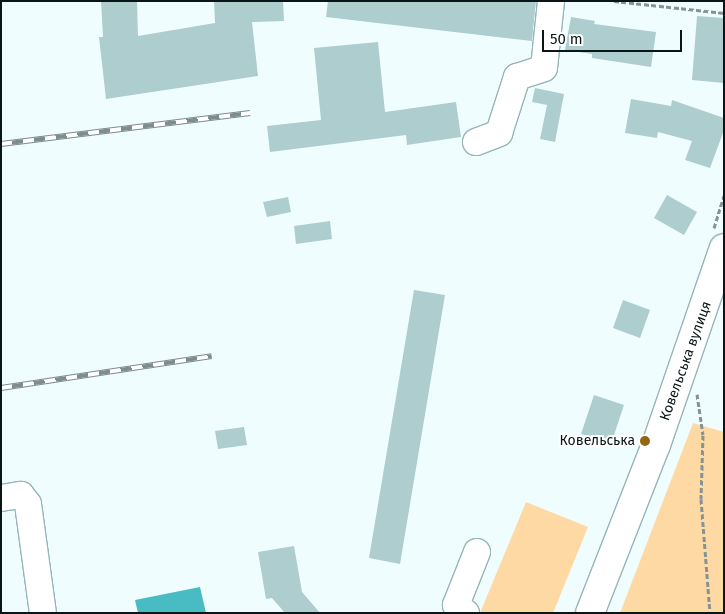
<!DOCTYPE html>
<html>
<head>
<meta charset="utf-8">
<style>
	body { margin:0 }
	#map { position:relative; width:725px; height:614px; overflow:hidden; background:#f0fdfe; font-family:"Fira Sans",sans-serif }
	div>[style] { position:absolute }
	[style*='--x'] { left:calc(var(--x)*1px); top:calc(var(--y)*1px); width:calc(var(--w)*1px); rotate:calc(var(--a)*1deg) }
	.green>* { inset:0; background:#ffd9a3 }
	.water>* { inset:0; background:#48bcc2 }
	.building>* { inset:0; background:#adcdcf }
	.path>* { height:3px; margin-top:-1.5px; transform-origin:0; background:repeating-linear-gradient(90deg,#869394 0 5px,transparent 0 7.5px) }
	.roads { filter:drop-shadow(1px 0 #96b5b7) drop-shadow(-1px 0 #96b5b7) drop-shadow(0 1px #96b5b7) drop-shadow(0 -1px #96b5b7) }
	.minor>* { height:26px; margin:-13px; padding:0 13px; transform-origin:13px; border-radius:13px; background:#fff }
	.major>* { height:28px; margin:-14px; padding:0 14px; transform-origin:14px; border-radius:14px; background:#fff }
	.rail>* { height:5.5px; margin-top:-2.75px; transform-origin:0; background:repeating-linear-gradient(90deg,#fff 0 11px,#7f8c8d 0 22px); box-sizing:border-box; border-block:1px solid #7f8c8d }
	.dots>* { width:14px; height:14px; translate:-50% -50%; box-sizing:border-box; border:2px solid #fff; border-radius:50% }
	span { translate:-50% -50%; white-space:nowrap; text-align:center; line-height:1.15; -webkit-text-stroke:4px #fff; paint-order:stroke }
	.street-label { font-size:14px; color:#091516 }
	.poi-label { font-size:14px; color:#091516 }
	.right { translate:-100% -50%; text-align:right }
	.frame { position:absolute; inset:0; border:2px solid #091516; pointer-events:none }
	.scale { position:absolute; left:542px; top:30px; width:140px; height:22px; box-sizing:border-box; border:2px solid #091516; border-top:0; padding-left:6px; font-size:15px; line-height:18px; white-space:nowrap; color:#091516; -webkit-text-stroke:4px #fff; paint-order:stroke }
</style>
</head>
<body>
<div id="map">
	<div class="green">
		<div style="clip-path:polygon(693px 423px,724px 432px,724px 613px,620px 613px)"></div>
		<div style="clip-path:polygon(526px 502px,588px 527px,553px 613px,480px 613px)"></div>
	</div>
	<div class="water">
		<div style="clip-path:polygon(200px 587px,206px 613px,138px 613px,135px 600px)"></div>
	</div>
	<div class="building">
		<div style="clip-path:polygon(101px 1px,137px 1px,138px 36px,215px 23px,214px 1px,283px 1px,284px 21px,252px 22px,258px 76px,106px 99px,99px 37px,103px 37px)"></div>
		<div style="clip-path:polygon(328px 1px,536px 1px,532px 41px,326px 17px)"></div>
		<div style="clip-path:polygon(697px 16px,724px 18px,724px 83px,692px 80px)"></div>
		<div style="clip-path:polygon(571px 17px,595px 21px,594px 24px,656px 32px,651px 67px,592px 58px,592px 54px,565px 50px)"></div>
		<div style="clip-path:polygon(378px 42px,385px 112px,456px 102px,461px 137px,407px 145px,406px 135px,270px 152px,267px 126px,321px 120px,314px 48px)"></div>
		<div style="clip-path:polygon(535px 88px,564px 94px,555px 142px,540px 139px,547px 105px,532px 102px)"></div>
		<div style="clip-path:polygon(631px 99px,671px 106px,672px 100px,724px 118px,724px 130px,710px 168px,685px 160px,692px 141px,658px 132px,657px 138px,625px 133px)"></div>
		<div style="clip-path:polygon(667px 195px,697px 212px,684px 235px,654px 218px)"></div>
		<div style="clip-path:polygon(288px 197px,291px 212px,267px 217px,263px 202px)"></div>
		<div style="clip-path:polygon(330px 221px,332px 239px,296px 244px,294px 226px)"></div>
		<div style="clip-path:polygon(414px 290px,445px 295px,400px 564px,369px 558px)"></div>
		<div style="clip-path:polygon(623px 300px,650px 310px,640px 338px,613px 328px)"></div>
		<div style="clip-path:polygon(594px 395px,624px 405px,611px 444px,581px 434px)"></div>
		<div style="clip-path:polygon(244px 427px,247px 445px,218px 449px,215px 431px)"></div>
		<div style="clip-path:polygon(294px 546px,302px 592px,320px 613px,285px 613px,272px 598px,266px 599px,258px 552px)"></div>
	</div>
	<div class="path">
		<div style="--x:614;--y:1;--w:111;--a:6.2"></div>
		<div style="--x:714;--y:228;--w:34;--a:-73"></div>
		<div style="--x:697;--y:394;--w:41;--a:81.7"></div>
		<div style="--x:703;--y:435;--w:64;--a:91.8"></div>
		<div style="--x:701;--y:499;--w:114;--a:85.5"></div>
	</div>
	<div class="roads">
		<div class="minor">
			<div style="--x:476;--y:142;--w:25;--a:-21"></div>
			<div style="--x:499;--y:133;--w:59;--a:-72.2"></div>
			<div style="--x:517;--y:77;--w:28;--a:-18"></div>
			<div style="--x:544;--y:68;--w:67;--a:-84"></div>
			<div style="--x:1;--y:498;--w:20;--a:-9"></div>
			<div style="--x:21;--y:495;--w:11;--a:52"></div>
			<div style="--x:28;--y:504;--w:110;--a:82.2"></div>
			<div style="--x:466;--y:613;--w:13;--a:-141"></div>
			<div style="--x:456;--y:605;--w:57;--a:-68.4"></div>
		</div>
		<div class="major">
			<div style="--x:590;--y:613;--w:180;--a:-68.6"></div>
			<div style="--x:656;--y:445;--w:208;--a:-71"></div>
		</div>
	</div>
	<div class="rail">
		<div style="--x:1;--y:144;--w:251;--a:-7.1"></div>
		<div style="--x:1;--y:388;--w:213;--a:-8.6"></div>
	</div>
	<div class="dots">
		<div style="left:645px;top:441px;background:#936613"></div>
	</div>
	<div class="street-label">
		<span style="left:686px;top:361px;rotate:-70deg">Ковельська вулиця</span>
	</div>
	<div class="poi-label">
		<span class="right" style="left:635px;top:441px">Ковельська</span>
	</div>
	<div class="frame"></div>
	<div class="scale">50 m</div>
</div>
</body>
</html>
